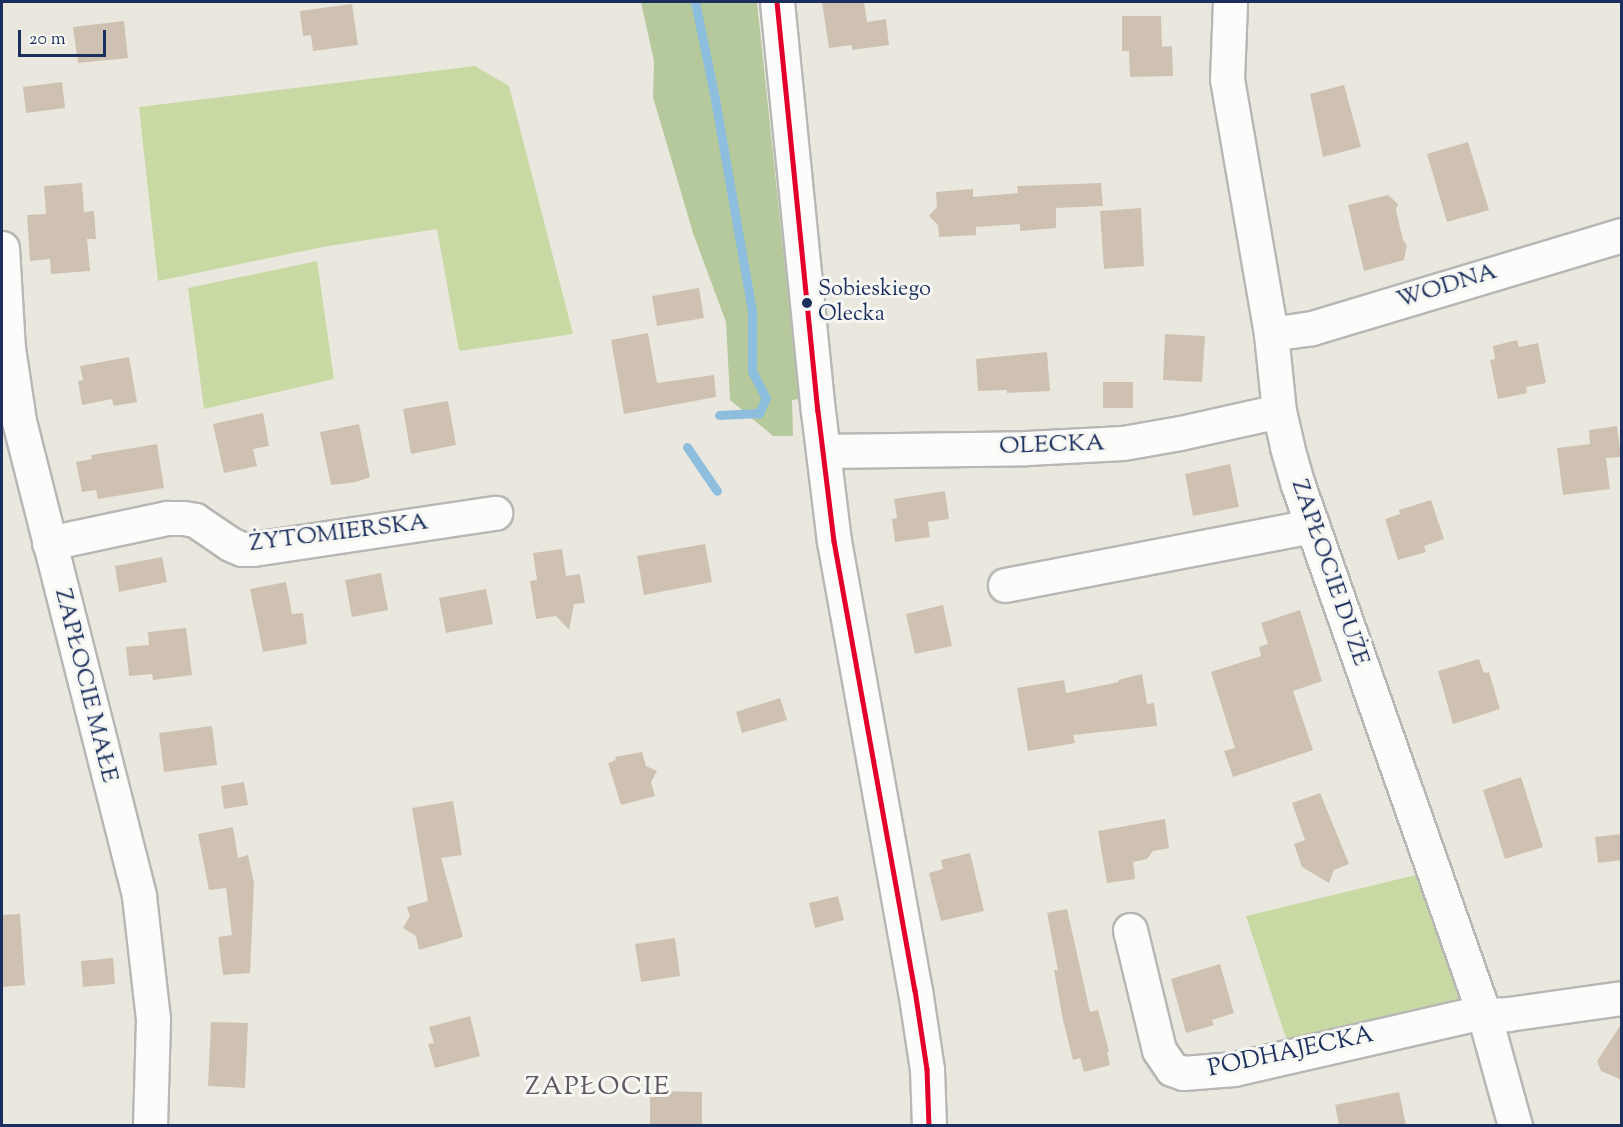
<!DOCTYPE html>
<html>
<head>
<meta charset="utf-8">
<style>
	body { margin:0 }
	#map { position:relative; width:1623px; height:1127px; overflow:hidden; background:#eae8de; font-family:"Sorts Mill Goudy",serif }
	div>[style] { position:absolute }
	[style*='--x'] { left:calc(var(--x)*1px); top:calc(var(--y)*1px); width:calc(var(--w)*1px); rotate:calc(var(--a)*1deg) }
	.green>* { inset:0; background:#c8d9a4 }
	.forest>* { inset:0; background:#b5c99c }
	.stream>* { height:9px; margin:-4.5px; padding:0 4.5px; transform-origin:4.5px; border-radius:4.5px; background:#8dbedd }
	.building>* { inset:0; background:#cec1b1 }
	.roads { filter:drop-shadow(2px 0 #b7b7b5) drop-shadow(-2px 0 #b7b7b5) drop-shadow(0 2px #b7b7b5) drop-shadow(0 -2px #b7b7b5) }
	.minor>* { height:33px; margin:-16.5px; padding:0 16.5px; transform-origin:16.5px; border-radius:16.5px; background:#fcfcfa }
	.bus-1>* { height:4.5px; margin:-2.25px; padding:0 2.25px; transform-origin:2.25px; border-radius:2.25px; background:#e4002b }
	.dots>* { width:16px; height:16px; translate:-50% -50%; box-sizing:border-box; border:3px solid #f6f6f2; border-radius:50% }
	span { translate:-50% -50%; white-space:nowrap; text-align:center; line-height:1.15; -webkit-text-stroke:6px #f6f6f2; paint-order:stroke }
	.bus-label { font-size:22px; color:#1b2f5e }
	.left { translate:0 -50%; text-align:left }
	.street-label { font-size:24px; color:#1b2f5e }
	.neighbourhood-label { font-size:26px; color:#5f5661; letter-spacing:1.5px }
	.frame { position:absolute; inset:0; border:3px solid #1b2f5e; pointer-events:none }
	.scale { position:absolute; left:18px; top:30px; width:88px; height:27px; box-sizing:border-box; border:3px solid #1b2f5e; border-top:0; padding-left:8px; font-size:18px; line-height:21px; white-space:nowrap; color:#1b2f5e; -webkit-text-stroke:4px #f6f6f2; paint-order:stroke }
</style>
</head>
<body>
<div id="map">
	<div class="green">
		<div style="clip-path:polygon(475px 66px,509px 86px,573px 334px,459px 351px,437px 229px,323px 247px,158px 281px,139px 107px)"></div>
		<div style="clip-path:polygon(317px 261px,334px 379px,204px 409px,188px 288px)"></div>
		<div style="clip-path:polygon(1420px 874px,1464px 997px,1462px 1004px,1289px 1047px,1246px 916px)"></div>
	</div>
	<div class="forest">
		<div style="clip-path:polygon(641px 2px,757px 2px,799px 399px,792px 400px,793px 436px,773px 436px,730px 400px,726px 322px,693px 233px,653px 97px,654px 61px)"></div>
	</div>
	<div class="stream">
		<div style="--x:695;--y:2;--w:99;--a:78.3"></div>
		<div style="--x:715;--y:99;--w:216;--a:80.1"></div>
		<div style="--x:752;--y:312;--w:59;--a:90"></div>
		<div style="--x:752;--y:371;--w:30;--a:63"></div>
		<div style="--x:766;--y:398;--w:17;--a:115"></div>
		<div style="--x:759;--y:413;--w:40;--a:177.1"></div>
		<div style="--x:687;--y:447;--w:53;--a:55.7"></div>
	</div>
	<div class="building">
		<div style="clip-path:polygon(822px 2px,864px 2px,867px 22px,886px 19px,889px 45px,852px 50px,852px 45px,829px 48px)"></div>
		<div style="clip-path:polygon(352px 4px,358px 45px,313px 51px,311px 35px,303px 36px,300px 11px)"></div>
		<div style="clip-path:polygon(1122px 16px,1161px 16px,1162px 47px,1172px 46px,1173px 76px,1130px 77px,1129px 51px,1122px 51px)"></div>
		<div style="clip-path:polygon(124px 21px,128px 58px,78px 63px,73px 27px)"></div>
		<div style="clip-path:polygon(62px 82px,65px 108px,26px 113px,23px 87px)"></div>
		<div style="clip-path:polygon(1344px 85px,1361px 147px,1323px 157px,1310px 94px)"></div>
		<div style="clip-path:polygon(1468px 142px,1489px 210px,1447px 222px,1427px 154px)"></div>
		<div style="clip-path:polygon(82px 183px,84px 212px,94px 211px,96px 239px,87px 239px,90px 271px,51px 274px,50px 259px,30px 261px,27px 215px,46px 214px,44px 186px)"></div>
		<div style="clip-path:polygon(1101px 183px,1103px 206px,1056px 208px,1056px 228px,1020px 231px,1020px 224px,976px 227px,976px 235px,939px 237px,938px 225px,929px 216px,937px 207px,936px 192px,973px 189px,973px 197px,1018px 193px,1017px 186px)"></div>
		<div style="clip-path:polygon(1388px 195px,1398px 204px,1396px 210px,1403px 240px,1407px 245px,1404px 260px,1364px 271px,1348px 205px)"></div>
		<div style="clip-path:polygon(1141px 208px,1144px 266px,1104px 269px,1100px 211px)"></div>
		<div style="clip-path:polygon(699px 288px,704px 318px,657px 326px,652px 296px)"></div>
		<div style="clip-path:polygon(648px 333px,657px 383px,714px 375px,716px 397px,624px 414px,611px 340px)"></div>
		<div style="clip-path:polygon(1165px 334px,1205px 336px,1202px 382px,1163px 380px)"></div>
		<div style="clip-path:polygon(1517px 340px,1519px 347px,1538px 343px,1546px 383px,1526px 387px,1527px 393px,1498px 399px,1490px 360px,1495px 359px,1493px 346px)"></div>
		<div style="clip-path:polygon(1047px 352px,1050px 391px,1007px 393px,1007px 390px,978px 391px,976px 359px)"></div>
		<div style="clip-path:polygon(129px 357px,137px 402px,114px 406px,112px 399px,82px 405px,78px 381px,83px 380px,80px 366px)"></div>
		<div style="clip-path:polygon(1103px 382px,1133px 382px,1133px 408px,1103px 408px)"></div>
		<div style="clip-path:polygon(448px 401px,456px 445px,411px 454px,403px 409px)"></div>
		<div style="clip-path:polygon(263px 413px,269px 446px,253px 449px,257px 466px,224px 473px,213px 424px)"></div>
		<div style="clip-path:polygon(359px 424px,370px 477px,356px 482px,331px 485px,320px 432px)"></div>
		<div style="clip-path:polygon(1617px 426px,1621px 457px,1606px 458px,1610px 489px,1563px 495px,1557px 448px,1590px 444px,1589px 430px)"></div>
		<div style="clip-path:polygon(157px 444px,164px 488px,98px 499px,96px 490px,82px 492px,76px 462px,92px 459px,91px 455px)"></div>
		<div style="clip-path:polygon(1230px 464px,1239px 507px,1193px 516px,1185px 474px)"></div>
		<div style="clip-path:polygon(945px 491px,949px 519px,928px 522px,930px 537px,895px 542px,892px 519px,897px 518px,894px 499px)"></div>
		<div style="clip-path:polygon(1431px 500px,1444px 539px,1424px 546px,1426px 552px,1398px 560px,1385px 519px,1400px 514px,1399px 510px)"></div>
		<div style="clip-path:polygon(705px 544px,712px 582px,644px 595px,637px 556px)"></div>
		<div style="clip-path:polygon(562px 549px,566px 576px,580px 574px,585px 603px,574px 604px,569px 630px,556px 616px,536px 619px,530px 581px,537px 580px,533px 553px)"></div>
		<div style="clip-path:polygon(162px 557px,167px 582px,119px 592px,115px 566px)"></div>
		<div style="clip-path:polygon(381px 573px,388px 610px,352px 617px,345px 580px)"></div>
		<div style="clip-path:polygon(286px 582px,292px 614px,303px 613px,307px 644px,263px 652px,250px 589px)"></div>
		<div style="clip-path:polygon(486px 589px,493px 624px,446px 633px,439px 598px)"></div>
		<div style="clip-path:polygon(943px 605px,952px 646px,915px 654px,906px 614px)"></div>
		<div style="clip-path:polygon(1300px 610px,1322px 681px,1293px 691px,1313px 750px,1233px 777px,1224px 751px,1235px 748px,1211px 672px,1261px 656px,1259px 647px,1268px 644px,1261px 623px)"></div>
		<div style="clip-path:polygon(186px 628px,192px 675px,153px 680px,152px 674px,129px 676px,126px 647px,149px 645px,148px 632px)"></div>
		<div style="clip-path:polygon(1479px 659px,1484px 673px,1489px 672px,1500px 709px,1453px 724px,1438px 671px)"></div>
		<div style="clip-path:polygon(1142px 674px,1147px 704px,1154px 703px,1157px 726px,1073px 735px,1075px 743px,1028px 751px,1017px 688px,1064px 680px,1066px 693px,1119px 682px,1118px 680px)"></div>
		<div style="clip-path:polygon(780px 698px,787px 720px,742px 733px,736px 712px)"></div>
		<div style="clip-path:polygon(212px 726px,217px 765px,164px 772px,159px 733px)"></div>
		<div style="clip-path:polygon(642px 752px,646px 766px,657px 771px,651px 782px,655px 796px,621px 805px,608px 763px,616px 760px,615px 757px)"></div>
		<div style="clip-path:polygon(1521px 777px,1543px 847px,1505px 859px,1483px 790px)"></div>
		<div style="clip-path:polygon(244px 782px,248px 805px,224px 809px,221px 786px)"></div>
		<div style="clip-path:polygon(1320px 793px,1349px 864px,1334px 870px,1329px 883px,1302px 867px,1294px 844px,1305px 840px,1292px 803px)"></div>
		<div style="clip-path:polygon(453px 801px,462px 855px,441px 858px,463px 937px,419px 950px,416px 936px,403px 928px,410px 916px,407px 907px,428px 901px,412px 808px)"></div>
		<div style="clip-path:polygon(1165px 819px,1169px 848px,1153px 851px,1147px 859px,1133px 862px,1135px 879px,1107px 883px,1098px 831px)"></div>
		<div style="clip-path:polygon(233px 827px,238px 858px,248px 855px,254px 883px,250px 973px,223px 975px,218px 937px,232px 935px,226px 888px,209px 890px,198px 834px)"></div>
		<div style="clip-path:polygon(1622px 834px,1622px 860px,1598px 863px,1595px 837px)"></div>
		<div style="clip-path:polygon(970px 853px,984px 911px,941px 921px,929px 873px,943px 869px,941px 860px)"></div>
		<div style="clip-path:polygon(838px 896px,844px 920px,815px 928px,809px 903px)"></div>
		<div style="clip-path:polygon(1067px 909px,1090px 1012px,1098px 1010px,1109px 1051px,1107px 1052px,1110px 1065px,1084px 1072px,1080px 1058px,1073px 1060px,1063px 1020px,1054px 970px,1058px 970px,1047px 913px)"></div>
		<div style="clip-path:polygon(20px 914px,25px 985px,2px 987px,2px 915px)"></div>
		<div style="clip-path:polygon(675px 938px,680px 976px,641px 982px,635px 944px)"></div>
		<div style="clip-path:polygon(113px 958px,115px 984px,83px 987px,81px 961px)"></div>
		<div style="clip-path:polygon(1220px 964px,1234px 1013px,1212px 1020px,1214px 1025px,1186px 1033px,1171px 979px)"></div>
		<div style="clip-path:polygon(470px 1016px,480px 1056px,435px 1068px,428px 1044px,434px 1043px,429px 1027px)"></div>
		<div style="clip-path:polygon(211px 1022px,248px 1023px,245px 1088px,208px 1086px)"></div>
		<div style="clip-path:polygon(1622px 1023px,1622px 1080px,1601px 1071px,1597px 1061px)"></div>
		<div style="clip-path:polygon(650px 1091px,702px 1092px,702px 1125px,650px 1125px)"></div>
		<div style="clip-path:polygon(1399px 1092px,1406px 1125px,1339px 1125px,1335px 1105px)"></div>
	</div>
	<div class="roads">
		<div class="minor">
			<div style="--x:777;--y:2;--w:411;--a:84.3"></div>
			<div style="--x:818;--y:411;--w:131;--a:83"></div>
			<div style="--x:834;--y:541;--w:456;--a:79.8"></div>
			<div style="--x:915;--y:990;--w:80;--a:81.4"></div>
			<div style="--x:927;--y:1069;--w:57;--a:88"></div>
			<div style="--x:1230;--y:2;--w:77;--a:92.2"></div>
			<div style="--x:1227;--y:79;--w:259;--a:80.2"></div>
			<div style="--x:1271;--y:334;--w:77;--a:84.1"></div>
			<div style="--x:1279;--y:411;--w:37;--a:77"></div>
			<div style="--x:1287;--y:447;--w:40;--a:74"></div>
			<div style="--x:1298;--y:485;--w:561;--a:70.63"></div>
			<div style="--x:1484;--y:1014;--w:116;--a:74.5"></div>
			<div style="--x:2;--y:248;--w:100;--a:86.6"></div>
			<div style="--x:8;--y:348;--w:74;--a:81.4"></div>
			<div style="--x:19;--y:421;--w:490;--a:75.8"></div>
			<div style="--x:139;--y:896;--w:124;--a:83.5"></div>
			<div style="--x:153;--y:1019;--w:107;--a:91.6"></div>
			<div style="--x:1271;--y:334;--w:41;--a:-8.3"></div>
			<div style="--x:1312;--y:328;--w:324;--a:-16.7"></div>
			<div style="--x:823;--y:451;--w:204;--a:-0.8"></div>
			<div style="--x:1027;--y:448;--w:96;--a:-3"></div>
			<div style="--x:1123;--y:443;--w:58;--a:-10"></div>
			<div style="--x:1180;--y:433;--w:101;--a:-12.5"></div>
			<div style="--x:49;--y:543;--w:121;--a:-12"></div>
			<div style="--x:167;--y:518;--w:16;--a:0"></div>
			<div style="--x:183;--y:518;--w:12;--a:9"></div>
			<div style="--x:195;--y:520;--w:42;--a:34.4"></div>
			<div style="--x:230;--y:544;--w:13;--a:23"></div>
			<div style="--x:242;--y:549;--w:11;--a:0"></div>
			<div style="--x:253;--y:549;--w:245;--a:-8.5"></div>
			<div style="--x:1005;--y:585;--w:313;--a:-10.9"></div>
			<div style="--x:1130;--y:930;--w:123;--a:76.4"></div>
			<div style="--x:1159;--y:1050;--w:23;--a:56"></div>
			<div style="--x:1172;--y:1069;--w:12;--a:20"></div>
			<div style="--x:1183;--y:1073;--w:51;--a:-4.5"></div>
			<div style="--x:1234;--y:1069;--w:241;--a:-12.9"></div>
			<div style="--x:1469;--y:1015;--w:39;--a:-1"></div>
			<div style="--x:1508;--y:1014;--w:115;--a:-8"></div>
		</div>
	</div>
	<div class="bus-1">
		<div style="--x:777;--y:2;--w:411;--a:84.3"></div>
		<div style="--x:818;--y:411;--w:131;--a:83"></div>
		<div style="--x:834;--y:541;--w:456;--a:79.8"></div>
		<div style="--x:915;--y:990;--w:80;--a:81.4"></div>
		<div style="--x:927;--y:1069;--w:57;--a:88"></div>
	</div>
	<div class="dots">
		<div style="left:807px;top:303px;background:#1b2f5e"></div>
	</div>
	<div class="bus-label">
		<span class="left" style="left:818px;top:303px">Sobieskiego<br>Olecka</span>
	</div>
	<div class="street-label">
		<span style="left:1447px;top:287px;rotate:-17deg">WODNA</span>
		<span style="left:1052px;top:446px;rotate:-2deg">OLECKA</span>
		<span style="left:339px;top:534px;rotate:-7deg">ŻYTOMIERSKA</span>
		<span style="left:1329px;top:573px;rotate:71deg">ZAPŁOCIE DUŻE</span>
		<span style="left:85px;top:686px;rotate:76deg">ZAPŁOCIE MAŁE</span>
		<span style="left:1291px;top:1053px;rotate:-12deg">PODHAJECKA</span>
	</div>
	<div class="neighbourhood-label">
		<span style="left:598px;top:1088px">ZAPŁOCIE</span>
	</div>
	<div class="frame"></div>
	<div class="scale">20 m</div>
</div>
</body>
</html>
